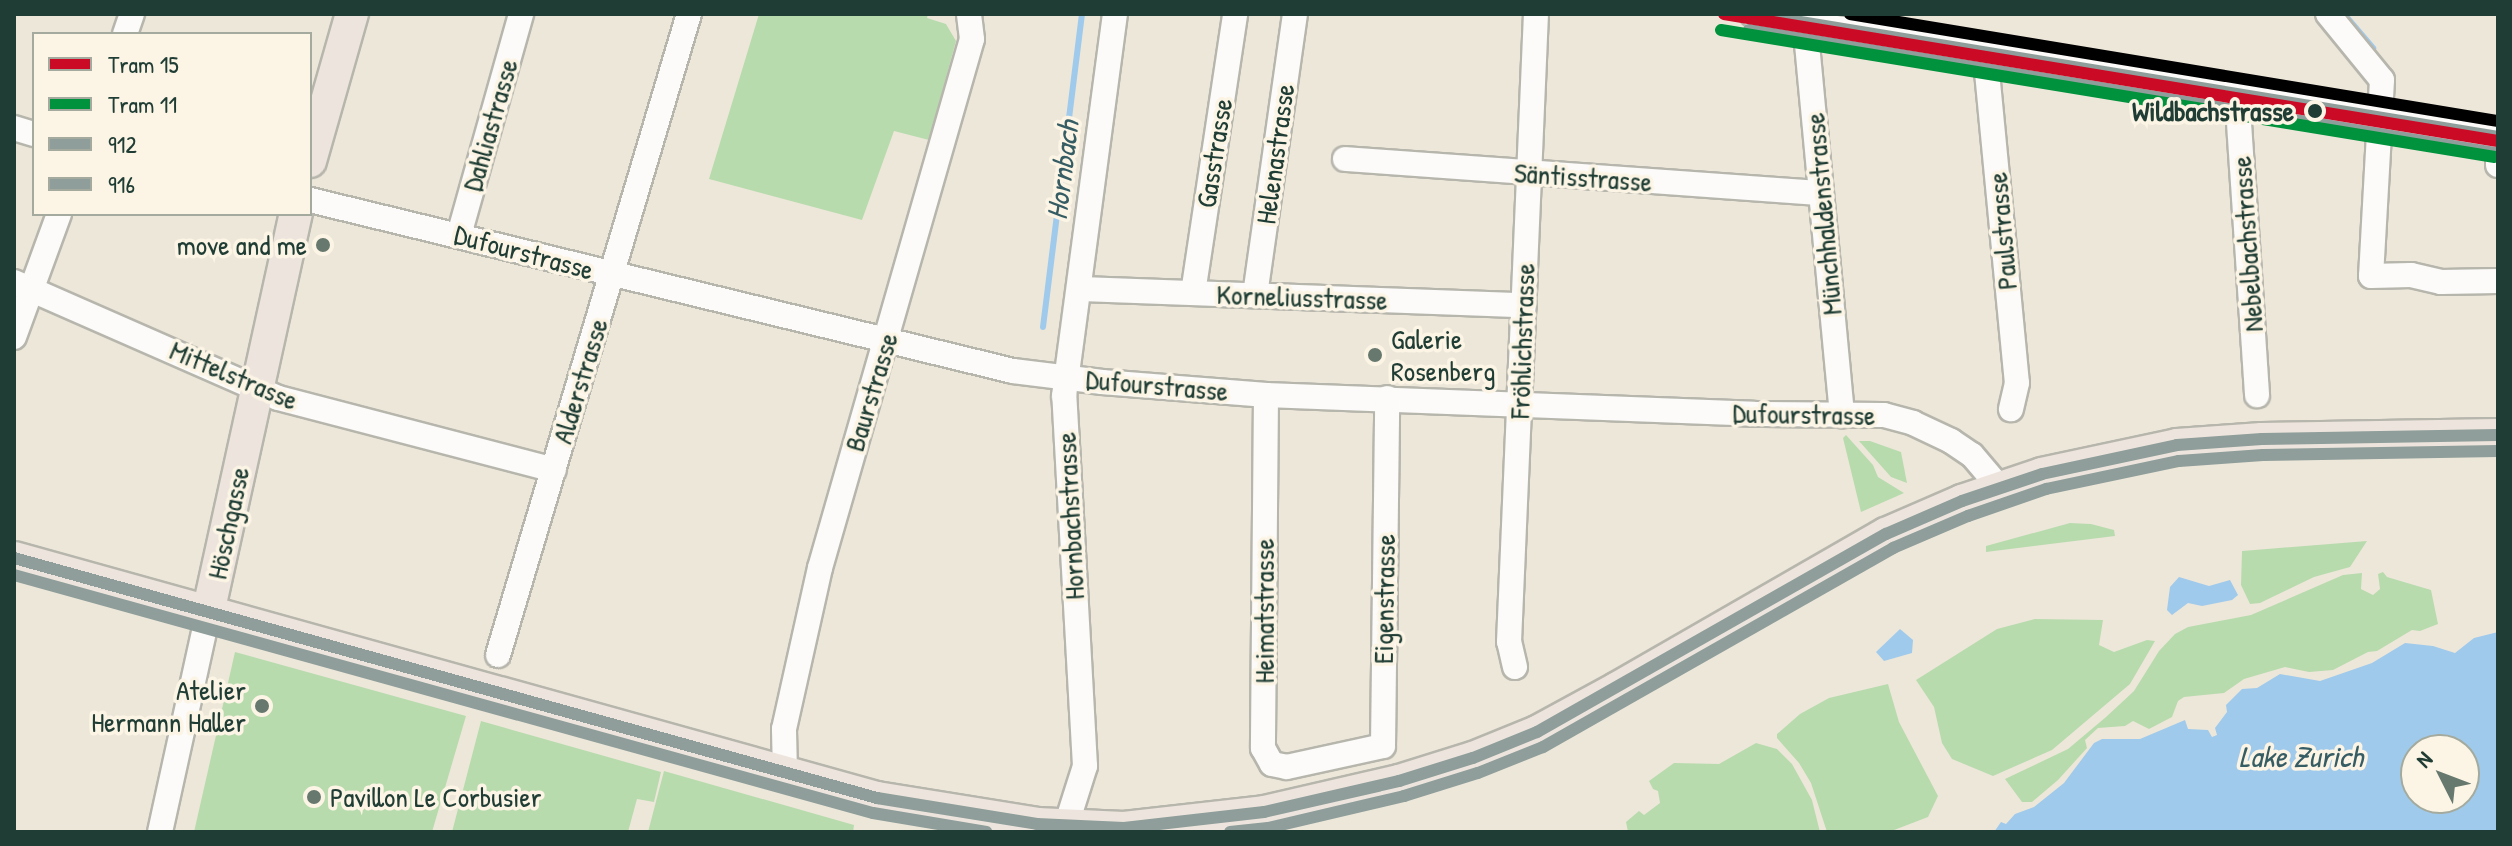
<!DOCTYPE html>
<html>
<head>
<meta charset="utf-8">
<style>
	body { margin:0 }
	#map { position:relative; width:2512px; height:846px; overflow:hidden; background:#ede7da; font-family:"Patrick Hand",sans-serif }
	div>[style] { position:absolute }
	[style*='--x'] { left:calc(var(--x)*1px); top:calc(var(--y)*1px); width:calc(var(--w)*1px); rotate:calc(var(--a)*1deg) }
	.green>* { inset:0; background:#b8dbae }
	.water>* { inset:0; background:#9fcaeb }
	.stream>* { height:6px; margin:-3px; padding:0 3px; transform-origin:3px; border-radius:3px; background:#9fcaeb }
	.roads { filter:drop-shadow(2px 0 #b7b6ad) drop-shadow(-2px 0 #b7b6ad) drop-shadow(0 2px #b7b6ad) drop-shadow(0 -2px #b7b6ad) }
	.minor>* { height:24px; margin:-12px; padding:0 12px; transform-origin:12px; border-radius:12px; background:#fcfbf9 }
	.major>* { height:32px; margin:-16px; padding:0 16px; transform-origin:16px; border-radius:16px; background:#ede5dd }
	.bus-1>* { height:12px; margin:-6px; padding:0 6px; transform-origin:6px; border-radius:6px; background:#8f9e9a }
	.bus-2>* { height:12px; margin:-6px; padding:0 6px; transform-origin:6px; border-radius:6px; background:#8f9e9a }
	.bus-3>* { height:12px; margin:-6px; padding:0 6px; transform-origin:6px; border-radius:6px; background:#000 }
	.tram-1>* { height:12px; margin:-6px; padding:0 6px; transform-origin:6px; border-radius:6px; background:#cb0a25 }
	.tram-2>* { height:12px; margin:-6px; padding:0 6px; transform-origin:6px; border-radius:6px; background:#00923c }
	.dots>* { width:22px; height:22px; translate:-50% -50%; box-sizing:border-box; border:4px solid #fcf5e5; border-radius:50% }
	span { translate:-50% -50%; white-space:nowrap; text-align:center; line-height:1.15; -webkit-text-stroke:7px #fcf5e5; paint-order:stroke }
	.stop-label { font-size:28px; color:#1f3d34; font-weight:700 }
	.right { translate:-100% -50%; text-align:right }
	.street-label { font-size:28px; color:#1f3d34 }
	.poi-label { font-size:28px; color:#1f3d34 }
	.left { translate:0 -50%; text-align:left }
	.water-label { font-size:30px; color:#365d64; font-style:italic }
	.frame { position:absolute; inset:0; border:16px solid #1f3d34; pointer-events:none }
	.legend { position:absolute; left:32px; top:32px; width:280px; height:184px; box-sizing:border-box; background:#fcf5e5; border:2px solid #a4ab9e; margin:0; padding:10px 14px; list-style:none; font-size:24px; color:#1f3d34 }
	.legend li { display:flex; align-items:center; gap:16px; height:40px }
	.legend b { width:40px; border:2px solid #a4ab9e }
	.north { position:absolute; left:2400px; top:734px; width:80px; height:80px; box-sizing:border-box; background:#fcf5e5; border:2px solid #a4ab9e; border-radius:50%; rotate:312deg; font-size:22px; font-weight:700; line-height:32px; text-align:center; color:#1f3d34 }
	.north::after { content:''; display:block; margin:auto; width:28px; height:36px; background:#67786e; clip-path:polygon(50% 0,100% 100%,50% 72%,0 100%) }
</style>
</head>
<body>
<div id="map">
	<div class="green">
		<div style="clip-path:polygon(759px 14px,928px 14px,927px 18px,946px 24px,956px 41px,929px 140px,894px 131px,862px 220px,709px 179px)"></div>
		<div style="clip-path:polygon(1846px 435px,1873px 465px,1878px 477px,1904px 493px,1861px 512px,1843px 438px)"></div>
		<div style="clip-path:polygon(1859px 441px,1870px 441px,1901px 452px,1907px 483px,1891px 477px)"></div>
		<div style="clip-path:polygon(2070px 523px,2091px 524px,2114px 530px,2115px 536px,1986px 552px,1986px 546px)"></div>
		<div style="clip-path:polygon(2367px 541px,2350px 567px,2314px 577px,2260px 603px,2250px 604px,2241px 585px,2242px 551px)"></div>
		<div style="clip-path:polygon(2383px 572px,2387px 577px,2431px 590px,2438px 624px,2420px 631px,2412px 630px,2377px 651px,2368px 652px,2333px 670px,2309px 672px,2285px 667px,2244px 679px,2224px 693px,2184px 697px,2178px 701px,2172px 717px,2149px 729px,2133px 721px,2125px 726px,2098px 728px,2085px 740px,2087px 748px,2058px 780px,2032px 802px,2022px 802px,2005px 779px,2068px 749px,2106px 717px,2134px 691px,2159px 651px,2175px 634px,2188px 627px,2251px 615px,2343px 575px,2362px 573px,2361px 589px,2373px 595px,2380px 589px,2378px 574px)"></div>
		<div style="clip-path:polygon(2035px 619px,2103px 620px,2099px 645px,2114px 652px,2147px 640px,2155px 641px,2130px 684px,2052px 750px,1993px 776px,1952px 759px,1942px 743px,1934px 707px,1916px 680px,1997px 629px)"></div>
		<div style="clip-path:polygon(235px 652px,466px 716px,432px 832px,194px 832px)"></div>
		<div style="clip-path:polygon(1888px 684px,1899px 722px,1938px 796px,1928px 817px,1889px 832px,1827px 832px,1811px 783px,1799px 763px,1777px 738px,1777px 734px,1800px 714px,1829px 698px)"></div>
		<div style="clip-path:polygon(481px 721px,661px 772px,654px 802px,637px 799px,628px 832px,452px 832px)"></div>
		<div style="clip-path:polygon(1756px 743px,1777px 749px,1792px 764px,1812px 800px,1820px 832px,1628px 832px,1626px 822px,1639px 811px,1644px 815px,1660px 803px,1658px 791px,1653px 789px,1649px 781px,1674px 763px,1719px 764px)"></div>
		<div style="clip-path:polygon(664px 771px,854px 825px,853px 832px,648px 832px)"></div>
	</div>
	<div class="water">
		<div style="clip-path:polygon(2179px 577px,2209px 586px,2230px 580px,2238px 595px,2232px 600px,2202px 606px,2188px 603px,2172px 615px,2167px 610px,2170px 587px)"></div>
		<div style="clip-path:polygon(1900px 629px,1913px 640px,1912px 653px,1884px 661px,1876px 652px)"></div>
		<div style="clip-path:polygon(evenodd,2498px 632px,2498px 832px,1994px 832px,2001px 822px,2006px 824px,2015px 814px,2034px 807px,2064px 783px,2094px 743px,2102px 739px,2140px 739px,2185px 720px,2188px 729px,2208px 730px,2212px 737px,2217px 735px,2215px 728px,2227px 712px,2226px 705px,2242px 689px,2257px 688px,2280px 674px,2320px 681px,2372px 663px,2405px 643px,2433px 646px,2455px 653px,2474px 638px,2498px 632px,2416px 750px,2464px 750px,2464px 798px,2416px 798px,2416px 750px)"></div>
	</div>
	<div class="stream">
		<div style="--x:2344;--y:14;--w:45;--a:49.5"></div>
		<div style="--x:1043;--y:327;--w:315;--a:-82.9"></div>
	</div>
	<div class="roads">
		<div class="minor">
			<div style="--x:1752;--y:14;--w:756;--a:9.36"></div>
			<div style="--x:1809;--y:14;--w:30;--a:94"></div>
			<div style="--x:1807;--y:44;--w:373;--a:84.6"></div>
			<div style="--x:2328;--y:14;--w:85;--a:50.7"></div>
			<div style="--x:2382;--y:80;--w:196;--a:93.2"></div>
			<div style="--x:2371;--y:276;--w:40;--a:-1.4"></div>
			<div style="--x:2411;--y:275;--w:31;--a:13"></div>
			<div style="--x:2441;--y:282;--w:57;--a:-1"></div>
			<div style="--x:125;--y:34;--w:21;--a:-71"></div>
			<div style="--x:1989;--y:52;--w:20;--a:96"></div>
			<div style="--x:1987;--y:72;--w:312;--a:84.5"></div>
			<div style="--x:2017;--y:383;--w:27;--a:103"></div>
			<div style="--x:2237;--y:93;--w:303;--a:86.2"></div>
			<div style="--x:14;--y:128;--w:21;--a:17"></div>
			<div style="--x:2498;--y:156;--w:9;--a:90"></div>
			<div style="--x:1345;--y:159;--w:477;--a:4.1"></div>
			<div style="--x:310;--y:200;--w:723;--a:13.67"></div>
			<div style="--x:1013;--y:371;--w:90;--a:7"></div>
			<div style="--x:1102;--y:382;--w:165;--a:4.5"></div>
			<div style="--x:1266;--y:395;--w:488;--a:2.2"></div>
			<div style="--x:1754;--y:414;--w:130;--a:0.4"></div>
			<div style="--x:1884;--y:415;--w:30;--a:15"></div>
			<div style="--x:1913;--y:423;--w:42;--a:25.3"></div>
			<div style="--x:1951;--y:441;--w:25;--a:34"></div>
			<div style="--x:1972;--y:455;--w:43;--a:49.7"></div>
			<div style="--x:459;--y:235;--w:230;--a:-74.3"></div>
			<div style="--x:14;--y:282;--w:288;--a:23.7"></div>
			<div style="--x:278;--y:398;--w:285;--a:14.6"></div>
			<div style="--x:1080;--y:289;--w:444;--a:2.1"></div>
			<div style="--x:1193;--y:293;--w:282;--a:-81.4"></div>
			<div style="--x:1255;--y:295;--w:284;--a:-81.9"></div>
			<div style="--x:14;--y:337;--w:131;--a:-69.9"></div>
			<div style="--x:1266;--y:395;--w:353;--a:90.5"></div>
			<div style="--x:1263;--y:748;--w:18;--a:61"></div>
			<div style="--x:1272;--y:764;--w:15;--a:11"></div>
			<div style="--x:1287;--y:767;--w:98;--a:-12.3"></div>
			<div style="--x:1383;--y:746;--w:348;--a:-89.3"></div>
			<div style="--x:498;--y:655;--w:669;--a:-73.41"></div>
			<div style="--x:1515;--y:667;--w:26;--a:-103"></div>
			<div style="--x:1509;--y:642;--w:629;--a:-87.54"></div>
			<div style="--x:785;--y:774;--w:45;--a:-91.3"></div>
			<div style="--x:784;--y:729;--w:165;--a:-77.4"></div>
			<div style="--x:820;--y:568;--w:550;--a:-73.97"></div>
			<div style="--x:972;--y:39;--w:25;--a:-97"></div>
			<div style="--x:1066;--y:826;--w:63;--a:-72.4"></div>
			<div style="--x:1085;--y:766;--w:371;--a:-93.2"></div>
			<div style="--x:1064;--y:396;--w:385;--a:-82.4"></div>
			<div style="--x:160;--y:832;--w:224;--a:-77.6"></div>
		</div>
		<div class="major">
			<div style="--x:310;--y:161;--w:153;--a:-74.1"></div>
			<div style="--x:14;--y:558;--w:896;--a:15.54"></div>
			<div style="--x:877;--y:798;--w:162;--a:9.2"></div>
			<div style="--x:1037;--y:824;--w:87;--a:2.6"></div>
			<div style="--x:1124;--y:828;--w:141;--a:-6.5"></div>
			<div style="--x:1264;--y:812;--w:139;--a:-12.9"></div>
			<div style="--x:1399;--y:781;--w:77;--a:-17.3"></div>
			<div style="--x:1473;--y:758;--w:69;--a:-22.1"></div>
			<div style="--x:1537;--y:732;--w:92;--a:-28.5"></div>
			<div style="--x:1618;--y:688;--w:309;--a:-29.9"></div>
			<div style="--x:1886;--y:534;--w:83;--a:-23.5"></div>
			<div style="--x:1962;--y:501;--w:84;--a:-18.6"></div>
			<div style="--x:2042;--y:474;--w:138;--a:-12.1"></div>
			<div style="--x:2177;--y:445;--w:85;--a:-4"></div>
			<div style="--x:2262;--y:439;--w:236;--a:-1"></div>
			<div style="--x:208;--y:613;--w:409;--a:-77.6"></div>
		</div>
	</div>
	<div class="bus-1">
		<div style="--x:1752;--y:14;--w:756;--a:9.36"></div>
		<div style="--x:14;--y:558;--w:896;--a:15.54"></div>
		<div style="--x:877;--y:798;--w:162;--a:9.2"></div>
		<div style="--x:1037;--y:824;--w:87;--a:2.6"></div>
		<div style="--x:1124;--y:828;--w:141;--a:-6.5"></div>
		<div style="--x:1264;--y:812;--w:139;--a:-12.9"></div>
		<div style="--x:1399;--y:781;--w:77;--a:-17.3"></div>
		<div style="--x:1473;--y:758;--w:69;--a:-22.1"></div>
		<div style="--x:1537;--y:732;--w:401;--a:-29.6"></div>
		<div style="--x:1886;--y:534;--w:83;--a:-23.5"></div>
		<div style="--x:1962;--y:501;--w:84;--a:-18.6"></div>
		<div style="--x:2042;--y:474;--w:138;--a:-12.1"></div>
		<div style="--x:2177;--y:445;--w:85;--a:-4"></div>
		<div style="--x:2262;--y:439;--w:236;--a:-1"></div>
	</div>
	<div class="bus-2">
		<div style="--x:1749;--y:30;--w:756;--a:9.36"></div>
		<div style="--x:14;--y:575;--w:891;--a:15.49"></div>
		<div style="--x:873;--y:813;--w:115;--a:9.5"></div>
		<div style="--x:1230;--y:832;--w:38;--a:-6"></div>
		<div style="--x:1268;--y:828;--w:140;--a:-13.2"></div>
		<div style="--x:1404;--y:796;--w:77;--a:-17.3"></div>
		<div style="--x:1478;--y:773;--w:70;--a:-21.8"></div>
		<div style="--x:1543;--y:747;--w:403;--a:-29.6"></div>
		<div style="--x:1893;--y:548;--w:82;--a:-23.1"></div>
		<div style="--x:1968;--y:516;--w:83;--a:-19.1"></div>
		<div style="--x:2046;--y:489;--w:136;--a:-11.9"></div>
		<div style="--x:2179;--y:461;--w:84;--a:-4.1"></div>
		<div style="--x:2263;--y:455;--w:235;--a:-1"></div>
	</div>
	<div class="bus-3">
		<div style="--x:1850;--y:14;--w:657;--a:9.38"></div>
	</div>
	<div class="tram-1">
		<div style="--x:1724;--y:14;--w:784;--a:9.32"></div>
	</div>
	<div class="tram-2">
		<div style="--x:1721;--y:30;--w:784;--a:9.32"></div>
	</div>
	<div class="dots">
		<div style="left:2315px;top:111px;background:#1f3d34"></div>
		<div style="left:323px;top:245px;background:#67786e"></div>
		<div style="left:1375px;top:355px;background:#67786e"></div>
		<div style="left:262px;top:706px;background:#67786e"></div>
		<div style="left:314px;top:797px;background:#67786e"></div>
	</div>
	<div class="stop-label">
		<span class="right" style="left:2294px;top:111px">Wildbachstrasse</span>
	</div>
	<div class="street-label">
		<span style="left:490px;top:125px;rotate:-74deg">Dahliastrasse</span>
		<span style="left:1214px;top:153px;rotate:-81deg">Gasstrasse</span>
		<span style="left:1275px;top:154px;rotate:-82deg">Helenastrasse</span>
		<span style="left:1583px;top:177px;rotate:4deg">Säntisstrasse</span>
		<span style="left:1823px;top:214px;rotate:-95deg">Münchhaldenstrasse</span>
		<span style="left:2002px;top:231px;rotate:-95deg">Paulstrasse</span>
		<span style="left:2247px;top:244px;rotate:-94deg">Nebelbachstrasse</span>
		<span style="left:524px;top:252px;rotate:15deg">Dufourstrasse</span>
		<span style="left:1302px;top:297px;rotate:2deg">Korneliusstrasse</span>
		<span style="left:1522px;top:341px;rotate:-88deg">Fröhlichstrasse</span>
		<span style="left:234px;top:375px;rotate:23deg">Mittelstrasse</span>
		<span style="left:580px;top:381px;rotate:-73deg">Alderstrasse</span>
		<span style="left:1157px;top:385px;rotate:5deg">Dufourstrasse</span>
		<span style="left:871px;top:392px;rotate:-73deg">Baurstrasse</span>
		<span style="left:1804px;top:414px;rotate:1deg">Dufourstrasse</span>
		<span style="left:1070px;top:516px;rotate:-93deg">Hornbachstrasse</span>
		<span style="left:228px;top:523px;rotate:-78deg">Höschgasse</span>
		<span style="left:1384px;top:599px;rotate:-89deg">Eigenstrasse</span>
		<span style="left:1264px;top:611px;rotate:-90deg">Heimatstrasse</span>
	</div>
	<div class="poi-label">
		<span class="right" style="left:307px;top:245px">move and me</span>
		<span class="left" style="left:1391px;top:355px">Galerie<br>Rosenberg</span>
		<span class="right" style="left:246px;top:706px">Atelier<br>Hermann Haller</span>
		<span class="left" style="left:330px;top:797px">Pavillon Le Corbusier</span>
	</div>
	<div class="water-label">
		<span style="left:1062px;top:170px;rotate:-83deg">Hornbach</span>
		<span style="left:2301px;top:756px">Lake Zurich</span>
	</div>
	<div class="frame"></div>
	<ul class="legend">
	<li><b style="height:10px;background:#cb0a25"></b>Tram 15</li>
	<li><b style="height:10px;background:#00923c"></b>Tram 11</li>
	<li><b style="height:10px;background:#8f9e9a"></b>912</li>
	<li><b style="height:10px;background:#8f9e9a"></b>916</li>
	</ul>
	<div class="north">N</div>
</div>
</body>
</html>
